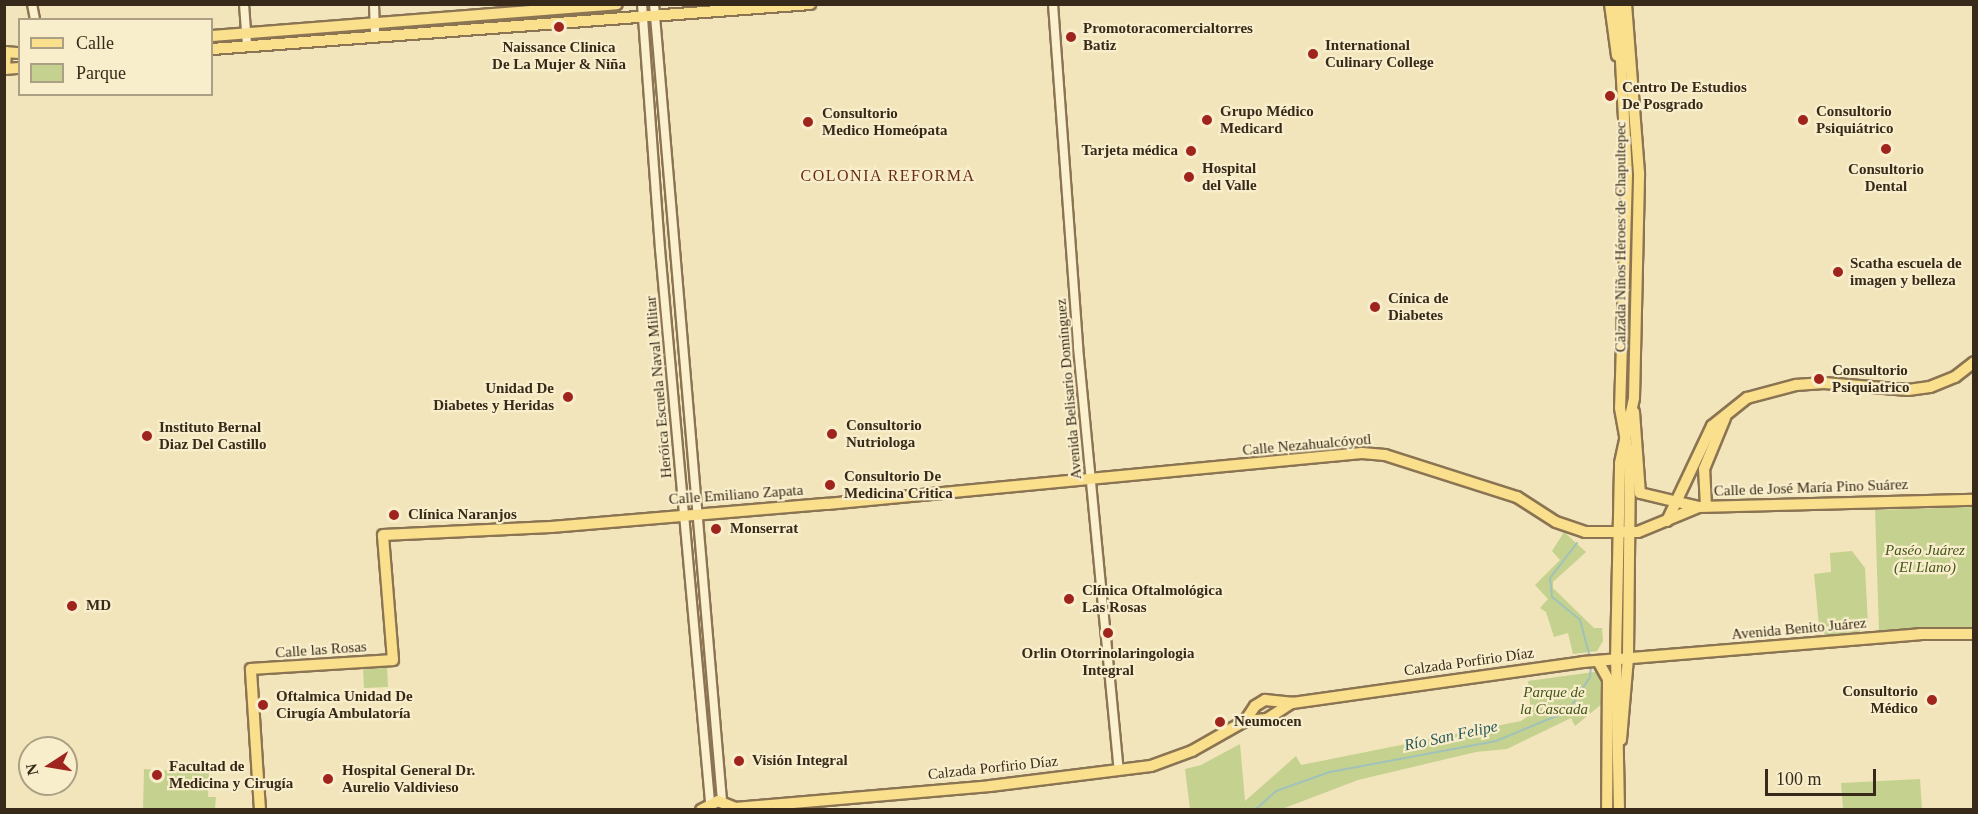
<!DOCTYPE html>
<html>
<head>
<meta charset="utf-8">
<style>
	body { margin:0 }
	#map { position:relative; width:1978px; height:814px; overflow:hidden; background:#f2e5bb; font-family:Georgia,serif }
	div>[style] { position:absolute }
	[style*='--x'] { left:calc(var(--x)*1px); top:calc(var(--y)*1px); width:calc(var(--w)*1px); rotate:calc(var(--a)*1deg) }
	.green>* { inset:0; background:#c5d18e }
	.stream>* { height:2px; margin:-1px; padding:0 1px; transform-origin:1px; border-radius:1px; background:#a0c2ba }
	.roads { filter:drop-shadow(2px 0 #8a7453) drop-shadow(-2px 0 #8a7453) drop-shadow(0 2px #8a7453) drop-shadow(0 -2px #8a7453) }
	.minor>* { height:8px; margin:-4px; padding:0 4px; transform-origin:4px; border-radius:4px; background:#fcf1ce }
	.major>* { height:10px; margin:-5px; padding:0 5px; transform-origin:5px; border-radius:5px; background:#fadf8d }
	.dots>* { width:16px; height:16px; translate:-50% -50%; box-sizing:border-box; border:3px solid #f9eecb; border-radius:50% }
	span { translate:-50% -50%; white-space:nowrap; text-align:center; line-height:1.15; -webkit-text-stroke:4.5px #f9eecb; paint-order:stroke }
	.poi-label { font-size:15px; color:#382a1a; font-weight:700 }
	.left { translate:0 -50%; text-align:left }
	.right { translate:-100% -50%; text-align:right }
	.street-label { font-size:15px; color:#382a1a }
	.park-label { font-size:15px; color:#45561e; font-style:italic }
	.neighbourhood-label { font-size:16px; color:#692b15; letter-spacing:1.5px }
	.water-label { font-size:16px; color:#275959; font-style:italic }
	.frame { position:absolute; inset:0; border:6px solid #382a1a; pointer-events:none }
	.legend { position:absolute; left:18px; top:18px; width:195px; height:78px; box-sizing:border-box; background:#f9eecb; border:2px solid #aca084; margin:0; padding:8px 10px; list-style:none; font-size:18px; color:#382a1a }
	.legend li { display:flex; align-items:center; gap:12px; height:30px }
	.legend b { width:30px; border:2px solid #aca084 }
	.north { position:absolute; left:18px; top:736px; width:60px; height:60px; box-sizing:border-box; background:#f9eecb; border:2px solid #aca084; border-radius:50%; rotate:258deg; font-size:16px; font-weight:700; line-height:24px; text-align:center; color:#382a1a }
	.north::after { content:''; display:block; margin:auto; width:21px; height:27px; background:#9f241d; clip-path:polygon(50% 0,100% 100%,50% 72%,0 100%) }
	.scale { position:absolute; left:1765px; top:769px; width:111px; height:27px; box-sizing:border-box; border:3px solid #382a1a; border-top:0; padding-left:8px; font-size:18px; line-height:21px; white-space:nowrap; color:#382a1a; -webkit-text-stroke:4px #f9eecb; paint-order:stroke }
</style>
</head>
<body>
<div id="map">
	<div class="green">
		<div style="clip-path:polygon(1973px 507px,1973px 628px,1879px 630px,1875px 510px)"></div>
		<div style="clip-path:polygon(1564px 532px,1586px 552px,1553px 582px,1553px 588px,1594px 628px,1602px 628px,1603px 641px,1597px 651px,1573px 654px,1568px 633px,1554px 637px,1546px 612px,1540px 608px,1548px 599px,1535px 585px,1560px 560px,1552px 551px)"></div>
		<div style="clip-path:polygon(1852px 551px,1865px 568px,1868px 623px,1859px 632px,1825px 635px,1819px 625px,1814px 574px,1831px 572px,1830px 553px)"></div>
		<div style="clip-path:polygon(387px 666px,388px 687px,364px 688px,363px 667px)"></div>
		<div style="clip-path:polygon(1594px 672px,1600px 673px,1603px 679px,1603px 703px,1575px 726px,1571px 718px,1507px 749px,1476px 752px,1358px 780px,1282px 809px,1190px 809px,1185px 769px,1201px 765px,1240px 744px,1245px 801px,1296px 756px,1301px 765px,1521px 721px,1531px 714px,1528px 681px)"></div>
		<div style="clip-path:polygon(144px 769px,209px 773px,208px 797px,216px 797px,215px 809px,143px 809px)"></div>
		<div style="clip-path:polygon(1920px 779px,1922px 809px,1843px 809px,1841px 783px)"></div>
	</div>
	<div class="stream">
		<div style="--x:1577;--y:543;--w:44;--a:127.6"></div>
		<div style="--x:1550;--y:578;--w:19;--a:84"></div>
		<div style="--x:1552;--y:597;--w:36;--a:39"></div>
		<div style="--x:1580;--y:620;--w:38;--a:75"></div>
		<div style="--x:1255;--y:810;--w:28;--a:-42"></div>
		<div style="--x:1276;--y:791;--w:57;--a:-19.4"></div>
		<div style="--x:1330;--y:772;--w:169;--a:-10.6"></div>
		<div style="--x:1496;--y:741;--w:78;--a:-22.6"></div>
		<div style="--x:1568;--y:711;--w:40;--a:-57.1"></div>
		<div style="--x:1590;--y:677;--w:11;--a:-85"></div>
	</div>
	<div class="roads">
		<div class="minor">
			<div style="--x:32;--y:4;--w:16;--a:79"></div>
			<div style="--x:244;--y:4;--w:41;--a:85.8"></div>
			<div style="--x:374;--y:4;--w:31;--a:88"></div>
			<div style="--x:642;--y:4;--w:246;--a:85.8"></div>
			<div style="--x:660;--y:249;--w:555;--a:84.83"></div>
			<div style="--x:654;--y:4;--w:800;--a:85.12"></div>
			<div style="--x:1053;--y:4;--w:344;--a:85.8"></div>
			<div style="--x:1078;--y:347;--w:425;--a:84.5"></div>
		</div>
		<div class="major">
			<div style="--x:1610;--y:4;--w:52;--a:82.3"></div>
			<div style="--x:1618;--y:4;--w:171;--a:87"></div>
			<div style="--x:1627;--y:175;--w:233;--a:91.7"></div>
			<div style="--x:1620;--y:408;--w:56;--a:79.7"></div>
			<div style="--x:1630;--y:463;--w:195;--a:90.6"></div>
			<div style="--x:1628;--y:658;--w:82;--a:94.9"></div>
			<div style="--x:212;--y:36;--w:406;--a:-4.5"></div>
			<div style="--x:212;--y:49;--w:600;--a:-4.3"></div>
			<div style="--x:4;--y:52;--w:16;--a:4"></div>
			<div style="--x:4;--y:69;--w:16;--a:-4"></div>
			<div style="--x:5;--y:69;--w:17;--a:-87"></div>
			<div style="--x:1634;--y:412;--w:81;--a:85.8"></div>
			<div style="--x:1640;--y:493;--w:61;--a:13.3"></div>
			<div style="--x:1706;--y:506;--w:37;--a:-93"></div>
			<div style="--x:1704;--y:469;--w:55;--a:-67.6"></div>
			<div style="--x:1667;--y:521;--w:105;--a:-64.7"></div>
			<div style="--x:1712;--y:426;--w:45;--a:-38.7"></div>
			<div style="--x:1747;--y:398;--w:51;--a:-14.9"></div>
			<div style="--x:1796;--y:385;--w:28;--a:-4"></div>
			<div style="--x:1824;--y:383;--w:84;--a:4.8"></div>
			<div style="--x:1908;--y:390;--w:22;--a:-8"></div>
			<div style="--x:1930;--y:387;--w:27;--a:-22"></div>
			<div style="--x:1955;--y:377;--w:24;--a:-38"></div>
			<div style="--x:1598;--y:661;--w:21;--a:61"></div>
			<div style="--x:1608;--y:679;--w:131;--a:90.4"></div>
			<div style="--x:1245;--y:721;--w:22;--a:-5"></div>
			<div style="--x:1267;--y:719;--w:30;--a:-33"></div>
			<div style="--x:735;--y:808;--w:256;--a:-4.9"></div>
			<div style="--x:990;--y:786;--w:162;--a:-7.1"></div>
			<div style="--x:1151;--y:766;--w:44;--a:-20.1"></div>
			<div style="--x:1192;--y:751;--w:61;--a:-29.5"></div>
			<div style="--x:1245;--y:721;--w:18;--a:-56"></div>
			<div style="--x:1255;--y:706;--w:12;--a:-31"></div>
			<div style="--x:1265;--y:700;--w:27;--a:6"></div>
			<div style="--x:1292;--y:703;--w:294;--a:-8"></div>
			<div style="--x:1583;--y:662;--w:338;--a:-4.7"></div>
			<div style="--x:1920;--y:634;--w:54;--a:0"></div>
			<div style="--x:260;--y:810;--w:141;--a:-93.7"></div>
			<div style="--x:251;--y:669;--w:142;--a:-3.6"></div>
			<div style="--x:393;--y:660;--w:125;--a:-94.6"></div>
			<div style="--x:383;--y:535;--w:168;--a:-2.7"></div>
			<div style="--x:551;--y:527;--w:277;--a:-4.8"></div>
			<div style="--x:827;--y:504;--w:537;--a:-5.45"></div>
			<div style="--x:1362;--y:453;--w:23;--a:5"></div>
			<div style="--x:1385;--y:455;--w:139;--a:17.7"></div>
			<div style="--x:1517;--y:497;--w:46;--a:32.7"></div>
			<div style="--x:1556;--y:522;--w:31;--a:19"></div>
			<div style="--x:1585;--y:532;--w:53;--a:0"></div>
			<div style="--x:1638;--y:532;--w:66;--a:-22.3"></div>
			<div style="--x:1699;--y:507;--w:275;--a:-1.5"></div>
			<div style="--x:701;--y:810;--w:19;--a:-28"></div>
			<div style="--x:718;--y:801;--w:18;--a:22"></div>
			<div style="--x:1619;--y:810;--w:151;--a:-91.1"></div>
			<div style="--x:1616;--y:659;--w:196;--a:-88.8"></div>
			<div style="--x:1620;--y:463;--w:66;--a:-77.8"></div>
			<div style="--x:1634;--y:398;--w:225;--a:-88.7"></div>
			<div style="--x:1639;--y:173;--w:169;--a:-94.4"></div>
		</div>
	</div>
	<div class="dots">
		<div style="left:559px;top:27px;background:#9f241d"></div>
		<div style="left:1071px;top:37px;background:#9f241d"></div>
		<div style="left:1313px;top:54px;background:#9f241d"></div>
		<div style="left:1610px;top:96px;background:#9f241d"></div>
		<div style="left:1207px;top:120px;background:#9f241d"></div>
		<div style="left:1803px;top:120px;background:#9f241d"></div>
		<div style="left:808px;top:122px;background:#9f241d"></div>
		<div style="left:1886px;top:149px;background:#9f241d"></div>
		<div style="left:1191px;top:151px;background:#9f241d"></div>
		<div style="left:1189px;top:177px;background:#9f241d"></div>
		<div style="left:1838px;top:272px;background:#9f241d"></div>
		<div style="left:1375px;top:307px;background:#9f241d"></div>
		<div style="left:1819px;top:379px;background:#9f241d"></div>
		<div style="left:568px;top:397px;background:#9f241d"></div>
		<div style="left:832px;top:434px;background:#9f241d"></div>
		<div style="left:147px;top:436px;background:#9f241d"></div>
		<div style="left:830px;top:485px;background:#9f241d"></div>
		<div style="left:394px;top:515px;background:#9f241d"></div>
		<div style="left:716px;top:529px;background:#9f241d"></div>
		<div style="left:1069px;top:599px;background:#9f241d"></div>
		<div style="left:72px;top:606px;background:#9f241d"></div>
		<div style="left:1108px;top:633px;background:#9f241d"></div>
		<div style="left:1932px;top:700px;background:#9f241d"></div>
		<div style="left:263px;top:705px;background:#9f241d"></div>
		<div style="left:1220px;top:722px;background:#9f241d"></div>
		<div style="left:739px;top:761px;background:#9f241d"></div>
		<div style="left:157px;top:775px;background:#9f241d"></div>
		<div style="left:328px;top:779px;background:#9f241d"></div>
	</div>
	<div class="poi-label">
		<span class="left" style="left:1083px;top:37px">Promotoracomercialtorres<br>Batiz</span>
		<span class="left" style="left:1325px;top:54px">International<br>Culinary College</span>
		<span style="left:559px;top:56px">Naissance Clinica<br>De La Mujer &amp; Niña</span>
		<span class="left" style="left:1622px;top:96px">Centro De Estudios<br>De Posgrado</span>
		<span class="left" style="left:1220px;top:120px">Grupo Médico<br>Medicard</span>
		<span class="left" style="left:1816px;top:120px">Consultorio<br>Psiquiátrico</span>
		<span class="left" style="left:822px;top:122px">Consultorio<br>Medico Homeópata</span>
		<span class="right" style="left:1178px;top:151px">Tarjeta médica</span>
		<span class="left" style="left:1202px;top:177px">Hospital<br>del Valle</span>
		<span style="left:1886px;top:178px">Consultorio<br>Dental</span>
		<span class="left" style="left:1850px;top:272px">Scatha escuela de<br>imagen y belleza</span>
		<span class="left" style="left:1388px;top:307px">Cínica de<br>Diabetes</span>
		<span class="left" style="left:1832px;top:379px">Consultorio<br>Psiquiatrico</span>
		<span class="right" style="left:554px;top:397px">Unidad De<br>Diabetes y Heridas</span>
		<span class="left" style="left:846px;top:434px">Consultorio<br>Nutriologa</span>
		<span class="left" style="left:159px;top:436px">Instituto Bernal<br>Diaz Del Castillo</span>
		<span class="left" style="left:844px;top:485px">Consultorio De<br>Medicina Critica</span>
		<span class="left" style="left:408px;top:515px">Clínica Naranjos</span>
		<span class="left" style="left:730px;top:529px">Monserrat</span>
		<span class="left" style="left:1082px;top:599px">Clínica Oftalmológica<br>Las Rosas</span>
		<span class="left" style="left:86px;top:606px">MD</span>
		<span style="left:1108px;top:662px">Orlin Otorrinolaringologia<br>Integral</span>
		<span class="right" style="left:1918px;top:700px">Consultorio<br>Médico</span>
		<span class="left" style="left:276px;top:705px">Oftalmica Unidad De<br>Cirugía Ambulatoría</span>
		<span class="left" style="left:1234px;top:722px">Neumocen</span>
		<span class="left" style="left:752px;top:761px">Visión Integral</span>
		<span class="left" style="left:169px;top:775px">Facultad de<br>Medicina y Cirugía</span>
		<span class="left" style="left:342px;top:779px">Hospital General Dr.<br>Aurelio Valdivieso</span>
	</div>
	<div class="street-label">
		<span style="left:1621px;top:237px;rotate:-90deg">Calzada Niños Héroes de Chapultepec</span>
		<span style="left:659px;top:387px;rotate:-95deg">Heróica Escuela Naval Militar</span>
		<span style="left:1069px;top:389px;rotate:-95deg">Avenida Belisario Domínguez</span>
		<span style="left:1307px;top:445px;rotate:-5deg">Calle Nezahualcóyotl</span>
		<span style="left:1811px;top:488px;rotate:-2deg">Calle de José María Pino Suárez</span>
		<span style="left:736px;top:495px;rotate:-4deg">Calle Emiliano Zapata</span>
		<span style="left:1799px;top:629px;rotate:-5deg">Avenida Benito Juárez</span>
		<span style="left:321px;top:650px;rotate:-4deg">Calle las Rosas</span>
		<span style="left:1469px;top:662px;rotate:-8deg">Calzada Porfirio Díaz</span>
		<span style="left:993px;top:768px;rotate:-6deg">Calzada Porfirio Díaz</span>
	</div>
	<div class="park-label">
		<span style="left:1925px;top:559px">Paséo Juárez<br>(El Llano)</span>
		<span style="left:1554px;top:701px">Parque de<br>la Cascada</span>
	</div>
	<div class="neighbourhood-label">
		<span style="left:888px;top:176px">COLONIA REFORMA</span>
	</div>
	<div class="water-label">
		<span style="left:1451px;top:736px;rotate:-12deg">Río San Felipe</span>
	</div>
	<div class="frame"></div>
	<ul class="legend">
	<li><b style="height:8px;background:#fadf8d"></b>Calle</li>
	<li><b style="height:16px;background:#c5d18e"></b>Parque</li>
	</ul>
	<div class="north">N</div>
	<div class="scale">100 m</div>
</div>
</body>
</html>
